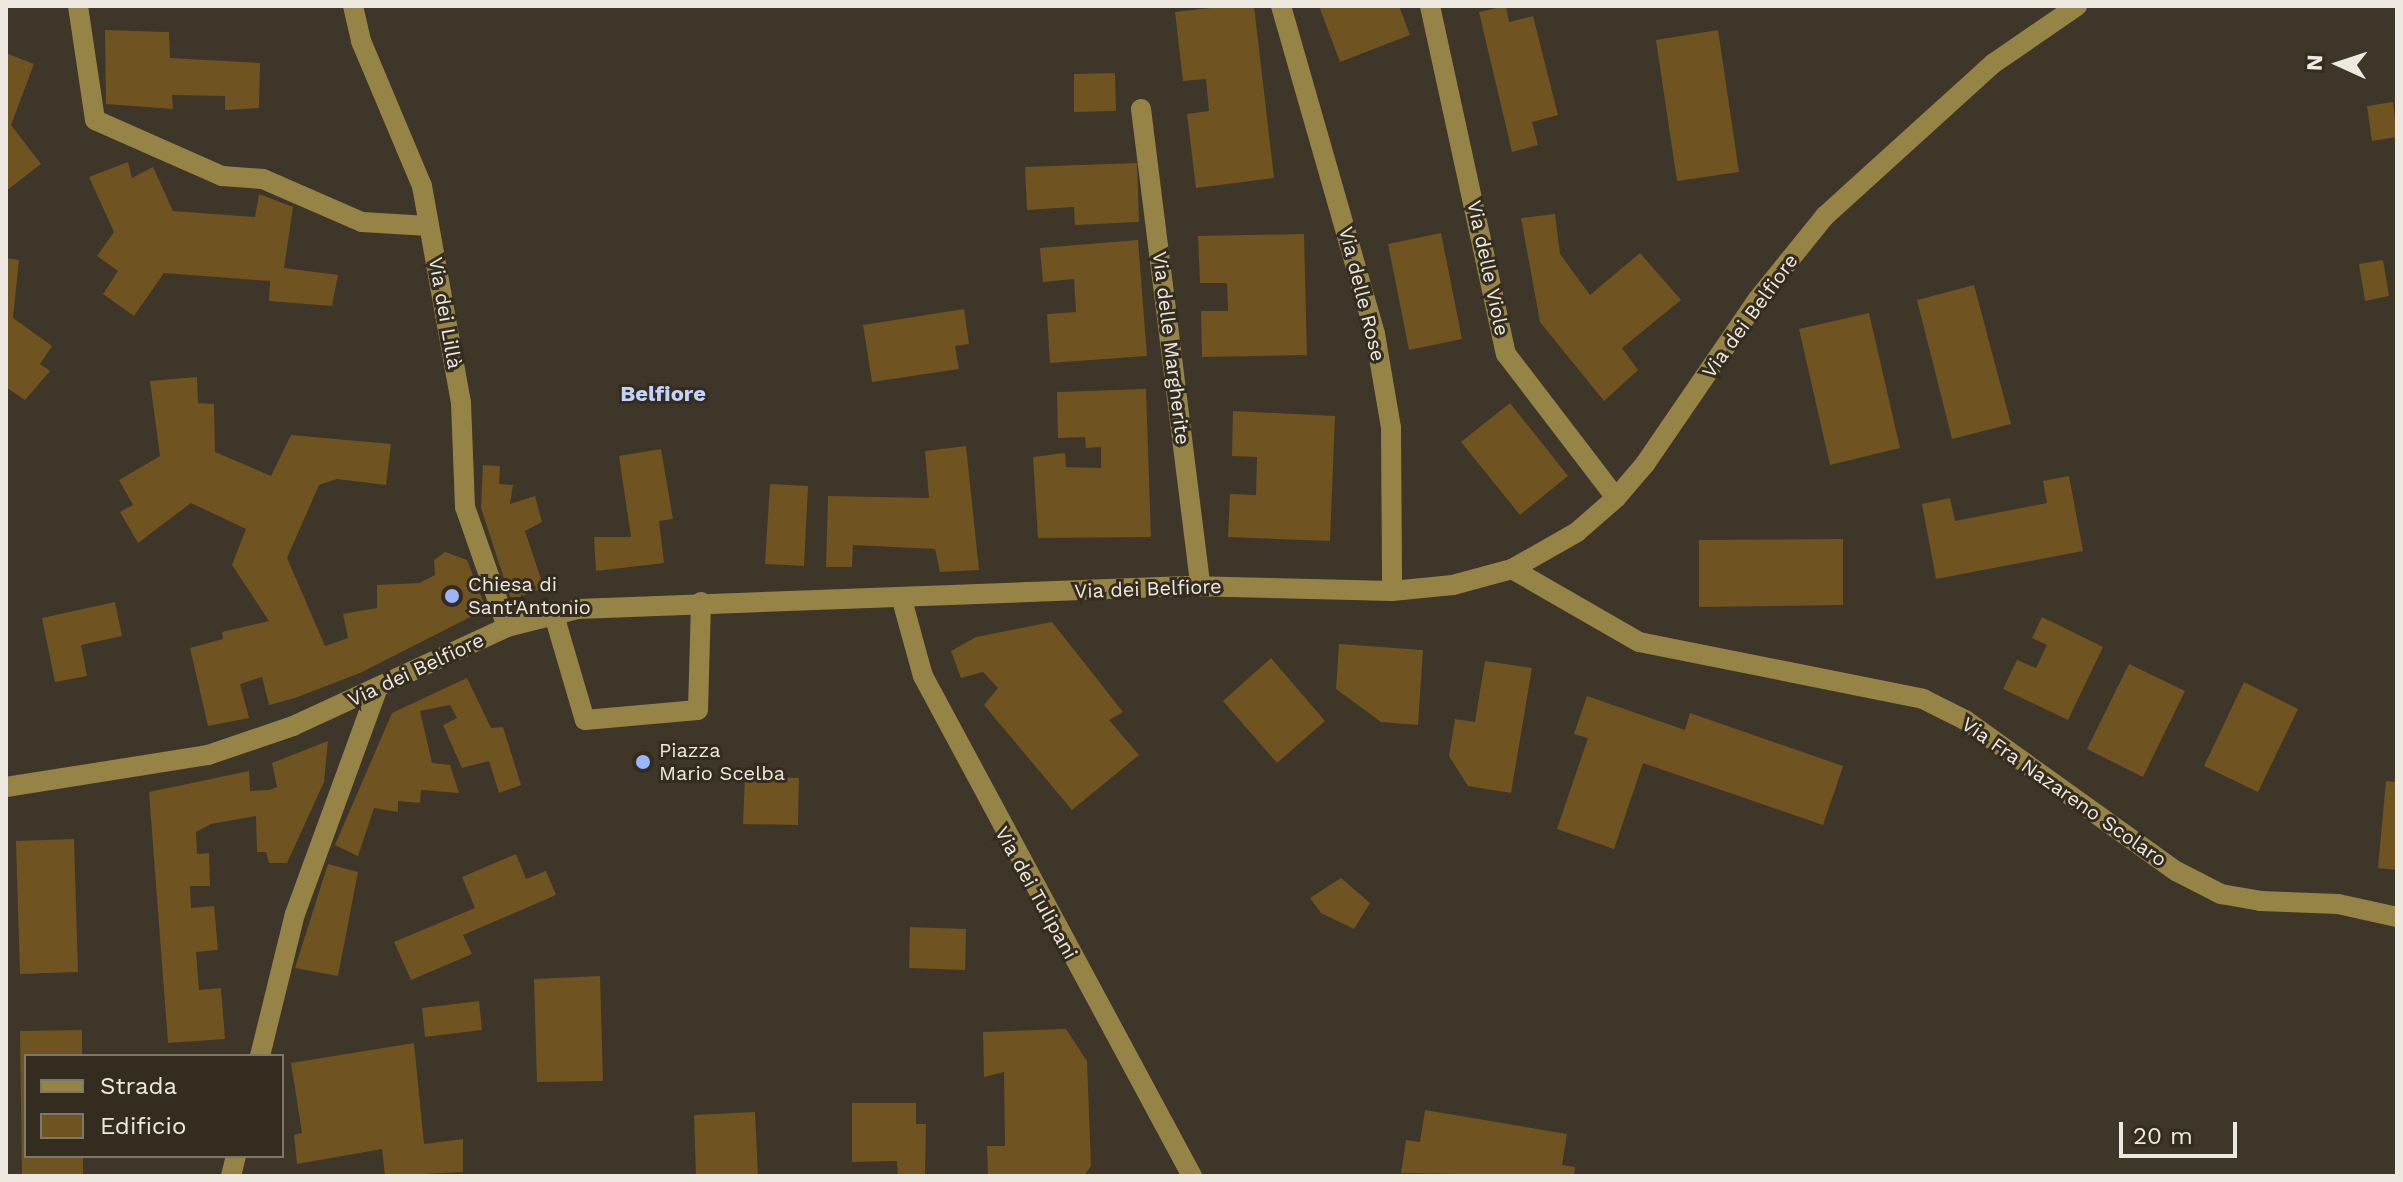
<!DOCTYPE html>
<html>
<head>
<meta charset="utf-8">
<style>
	body { margin:0 }
	#map { position:relative; width:2403px; height:1182px; overflow:hidden; background:#3e3628; font-family:"Work Sans",sans-serif }
	div>[style] { position:absolute }
	[style*='--x'] { left:calc(var(--x)*1px); top:calc(var(--y)*1px); width:calc(var(--w)*1px); rotate:calc(var(--a)*1deg) }
	.building>* { inset:0; background:#6f5321 }
	.minor>* { height:20px; margin:-10px; padding:0 10px; transform-origin:10px; border-radius:10px; background:#968446 }
	.dots>* { width:22px; height:22px; translate:-50% -50%; box-sizing:border-box; border:4px solid #342c1e; border-radius:50% }
	span { translate:-50% -50%; white-space:nowrap; text-align:center; line-height:1.15; -webkit-text-stroke:6px #342c1e; paint-order:stroke }
	.street-label { font-size:20px; color:#eee9e0 }
	.poi-label { font-size:20px; color:#eee9e0 }
	.left { translate:0 -50%; text-align:left }
	.neighbourhood-label { font-size:22px; color:#c4d3fd; font-weight:700 }
	.frame { position:absolute; inset:0; border:8px solid #eee9e0; pointer-events:none }
	.legend { position:absolute; left:24px; top:1054px; width:260px; height:104px; box-sizing:border-box; background:#342c1e; border:2px solid #7e786c; margin:0; padding:10px 14px; list-style:none; font-size:24px; color:#eee9e0 }
	.legend li { display:flex; align-items:center; gap:16px; height:40px }
	.legend b { width:40px; border:2px solid #7e786c }
	.north { position:absolute; left:2299px; top:24px; width:80px; height:80px; -webkit-text-stroke:6px #342c1e; paint-order:stroke; rotate:273deg; font-size:22px; font-weight:700; line-height:32px; text-align:center; color:#eee9e0 }
	.north::after { content:''; display:block; margin:auto; width:28px; height:36px; background:#eee9e0; clip-path:polygon(50% 0,100% 100%,50% 72%,0 100%) }
	.scale { position:absolute; left:2119px; top:1122px; width:118px; height:36px; box-sizing:border-box; border:4px solid #eee9e0; border-top:0; padding-left:10px; font-size:24px; line-height:28px; white-space:nowrap; color:#eee9e0; -webkit-text-stroke:6px #342c1e; paint-order:stroke }
</style>
</head>
<body>
<div id="map">
	<div class="building">
		<div style="clip-path:polygon(1228px 6px,1254px 6px,1274px 178px,1196px 188px,1187px 114px,1209px 111px,1206px 79px,1183px 81px,1175px 12px)"></div>
		<div style="clip-path:polygon(1319px 6px,1399px 6px,1410px 35px,1340px 62px)"></div>
		<div style="clip-path:polygon(1506px 6px,1509px 22px,1533px 16px,1558px 115px,1532px 122px,1538px 145px,1512px 152px,1479px 12px)"></div>
		<div style="clip-path:polygon(105px 30px,169px 32px,170px 58px,260px 63px,259px 108px,225px 110px,225px 96px,172px 95px,173px 109px,106px 104px)"></div>
		<div style="clip-path:polygon(1718px 30px,1739px 172px,1677px 181px,1656px 40px)"></div>
		<div style="clip-path:polygon(6px 53px,34px 64px,11px 125px,41px 164px,6px 191px)"></div>
		<div style="clip-path:polygon(1115px 73px,1116px 111px,1074px 112px,1074px 74px)"></div>
		<div style="clip-path:polygon(2393px 102px,2397px 137px,2372px 141px,2367px 106px)"></div>
		<div style="clip-path:polygon(128px 162px,132px 178px,153px 167px,173px 211px,255px 217px,259px 194px,293px 207px,284px 268px,338px 275px,332px 306px,269px 301px,270px 281px,164px 273px,134px 316px,103px 294px,118px 271px,97px 256px,114px 232px,89px 177px)"></div>
		<div style="clip-path:polygon(1137px 163px,1139px 222px,1075px 225px,1074px 207px,1027px 210px,1025px 167px)"></div>
		<div style="clip-path:polygon(1555px 214px,1560px 254px,1590px 295px,1640px 253px,1681px 300px,1622px 348px,1638px 370px,1604px 401px,1540px 322px,1521px 218px)"></div>
		<div style="clip-path:polygon(1441px 233px,1462px 339px,1409px 350px,1388px 244px)"></div>
		<div style="clip-path:polygon(1304px 234px,1307px 355px,1202px 357px,1201px 311px,1228px 311px,1227px 283px,1200px 283px,1198px 236px)"></div>
		<div style="clip-path:polygon(1138px 240px,1147px 356px,1050px 363px,1047px 314px,1076px 312px,1074px 279px,1043px 282px,1040px 248px)"></div>
		<div style="clip-path:polygon(6px 258px,19px 260px,13px 318px,52px 346px,40px 364px,50px 371px,25px 400px,6px 387px)"></div>
		<div style="clip-path:polygon(2383px 260px,2389px 296px,2365px 301px,2359px 264px)"></div>
		<div style="clip-path:polygon(1974px 285px,2011px 424px,1952px 439px,1917px 300px)"></div>
		<div style="clip-path:polygon(964px 309px,969px 344px,955px 346px,959px 369px,872px 382px,863px 325px)"></div>
		<div style="clip-path:polygon(1869px 313px,1900px 448px,1830px 465px,1799px 329px)"></div>
		<div style="clip-path:polygon(197px 377px,198px 403px,214px 404px,215px 452px,271px 476px,291px 435px,391px 444px,386px 485px,337px 479px,319px 485px,287px 558px,325px 646px,348px 638px,343px 614px,377px 608px,377px 585px,419px 583px,435px 575px,434px 560px,445px 552px,467px 560px,486px 609px,360px 673px,295px 698px,269px 705px,262px 677px,240px 684px,249px 718px,208px 726px,190px 648px,223px 639px,222px 632px,269px 621px,232px 565px,246px 529px,191px 503px,138px 543px,120px 512px,133px 505px,119px 480px,160px 456px,150px 381px)"></div>
		<div style="clip-path:polygon(1146px 389px,1151px 537px,1038px 538px,1033px 457px,1065px 453px,1066px 467px,1101px 468px,1101px 447px,1086px 448px,1085px 437px,1058px 438px,1057px 392px)"></div>
		<div style="clip-path:polygon(1510px 403px,1568px 476px,1520px 515px,1461px 442px)"></div>
		<div style="clip-path:polygon(1233px 411px,1335px 416px,1330px 541px,1228px 537px,1230px 494px,1256px 495px,1257px 457px,1232px 456px)"></div>
		<div style="clip-path:polygon(966px 446px,979px 570px,940px 572px,935px 549px,853px 545px,852px 567px,826px 567px,828px 496px,929px 498px,925px 451px)"></div>
		<div style="clip-path:polygon(661px 449px,673px 519px,659px 521px,664px 563px,596px 571px,594px 537px,631px 537px,619px 456px)"></div>
		<div style="clip-path:polygon(483px 465px,500px 466px,499px 484px,513px 485px,510px 504px,535px 496px,542px 522px,525px 531px,544px 588px,511px 600px,481px 508px)"></div>
		<div style="clip-path:polygon(2069px 476px,2083px 551px,1936px 579px,1922px 504px,1950px 498px,1955px 521px,2047px 503px,2043px 481px)"></div>
		<div style="clip-path:polygon(770px 484px,808px 486px,804px 566px,765px 564px)"></div>
		<div style="clip-path:polygon(1843px 539px,1843px 605px,1699px 607px,1699px 540px)"></div>
		<div style="clip-path:polygon(115px 602px,122px 636px,81px 645px,87px 676px,55px 682px,42px 618px)"></div>
		<div style="clip-path:polygon(2042px 617px,2103px 647px,2068px 720px,2003px 689px,2017px 660px,2036px 668px,2047px 645px,2032px 638px)"></div>
		<div style="clip-path:polygon(1052px 622px,1123px 712px,1109px 720px,1139px 755px,1072px 810px,984px 705px,998px 688px,983px 672px,961px 678px,951px 651px,976px 637px)"></div>
		<div style="clip-path:polygon(1339px 644px,1423px 650px,1418px 725px,1381px 722px,1336px 689px)"></div>
		<div style="clip-path:polygon(1271px 658px,1325px 721px,1277px 763px,1223px 701px)"></div>
		<div style="clip-path:polygon(1485px 661px,1532px 668px,1511px 793px,1468px 786px,1449px 756px,1455px 719px,1475px 722px)"></div>
		<div style="clip-path:polygon(2129px 664px,2185px 691px,2143px 777px,2087px 749px)"></div>
		<div style="clip-path:polygon(467px 678px,491px 728px,503px 727px,521px 785px,499px 793px,489px 761px,462px 768px,443px 725px,457px 718px,450px 705px,420px 711px,432px 763px,450px 765px,459px 793px,421px 790px,420px 803px,398px 801px,398px 812px,374px 808px,358px 856px,335px 845px,392px 713px)"></div>
		<div style="clip-path:polygon(2244px 682px,2298px 709px,2258px 792px,2204px 766px)"></div>
		<div style="clip-path:polygon(1587px 696px,1685px 730px,1690px 713px,1843px 766px,1823px 825px,1643px 763px,1614px 849px,1557px 829px,1588px 738px,1574px 734px)"></div>
		<div style="clip-path:polygon(328px 741px,324px 782px,287px 863px,269px 863px,266px 852px,257px 852px,256px 816px,211px 824px,196px 832px,197px 854px,209px 853px,210px 886px,190px 886px,191px 908px,214px 906px,218px 950px,196px 952px,199px 990px,221px 988px,225px 1039px,168px 1043px,149px 792px,249px 771px,250px 791px,269px 790px,277px 787px,272px 763px)"></div>
		<div style="clip-path:polygon(745px 776px,799px 778px,798px 825px,743px 824px)"></div>
		<div style="clip-path:polygon(2386px 781px,2397px 782px,2397px 870px,2378px 868px)"></div>
		<div style="clip-path:polygon(74px 839px,78px 972px,20px 974px,16px 841px)"></div>
		<div style="clip-path:polygon(516px 854px,526px 879px,546px 871px,556px 895px,463px 935px,472px 954px,411px 980px,394px 942px,475px 908px,462px 877px)"></div>
		<div style="clip-path:polygon(328px 864px,358px 872px,338px 976px,295px 968px)"></div>
		<div style="clip-path:polygon(1341px 878px,1370px 903px,1354px 929px,1321px 913px,1310px 898px)"></div>
		<div style="clip-path:polygon(910px 927px,966px 929px,965px 970px,909px 968px)"></div>
		<div style="clip-path:polygon(600px 976px,603px 1081px,537px 1082px,534px 979px)"></div>
		<div style="clip-path:polygon(479px 1001px,482px 1030px,425px 1037px,422px 1008px)"></div>
		<div style="clip-path:polygon(1066px 1029px,1087px 1061px,1091px 1166px,1084px 1176px,988px 1176px,987px 1146px,1005px 1146px,1004px 1072px,984px 1077px,983px 1032px)"></div>
		<div style="clip-path:polygon(82px 1030px,82px 1056px,26px 1056px,26px 1156px,83px 1156px,83px 1176px,22px 1176px,20px 1031px)"></div>
		<div style="clip-path:polygon(414px 1043px,424px 1144px,463px 1139px,463px 1172px,385px 1176px,382px 1149px,297px 1164px,294px 1135px,302px 1133px,291px 1063px)"></div>
		<div style="clip-path:polygon(852px 1103px,916px 1103px,916px 1124px,926px 1124px,925px 1176px,898px 1176px,897px 1161px,852px 1162px)"></div>
		<div style="clip-path:polygon(1425px 1110px,1567px 1134px,1562px 1165px,1575px 1167px,1574px 1176px,1401px 1173px,1406px 1140px,1420px 1142px)"></div>
		<div style="clip-path:polygon(755px 1112px,758px 1176px,696px 1176px,694px 1115px)"></div>
	</div>
	<div class="minor">
		<div style="--x:78;--y:6;--w:115;--a:81.5"></div>
		<div style="--x:95;--y:120;--w:139;--a:23.8"></div>
		<div style="--x:222;--y:176;--w:41;--a:4.2"></div>
		<div style="--x:263;--y:179;--w:108;--a:23.5"></div>
		<div style="--x:362;--y:222;--w:67;--a:3.4"></div>
		<div style="--x:353;--y:6;--w:36;--a:77"></div>
		<div style="--x:361;--y:41;--w:157;--a:67.2"></div>
		<div style="--x:422;--y:186;--w:220;--a:79.8"></div>
		<div style="--x:461;--y:403;--w:104;--a:87.8"></div>
		<div style="--x:465;--y:507;--w:127;--a:70.7"></div>
		<div style="--x:1281;--y:6;--w:341;--a:74"></div>
		<div style="--x:1375;--y:334;--w:95;--a:80.3"></div>
		<div style="--x:1391;--y:428;--w:163;--a:89.6"></div>
		<div style="--x:1430;--y:6;--w:356;--a:77.7"></div>
		<div style="--x:1506;--y:354;--w:181;--a:52.6"></div>
		<div style="--x:1141;--y:109;--w:481;--a:82.9"></div>
		<div style="--x:1512;--y:569;--w:146;--a:29.9"></div>
		<div style="--x:1639;--y:642;--w:290;--a:11.3"></div>
		<div style="--x:1923;--y:699;--w:47;--a:26.6"></div>
		<div style="--x:1965;--y:720;--w:259;--a:35.6"></div>
		<div style="--x:2176;--y:871;--w:51;--a:27.1"></div>
		<div style="--x:2221;--y:894;--w:40;--a:10"></div>
		<div style="--x:2260;--y:901;--w:78;--a:2.2"></div>
		<div style="--x:2338;--y:904;--w:60;--a:12.4"></div>
		<div style="--x:902;--y:600;--w:79;--a:74.6"></div>
		<div style="--x:923;--y:676;--w:568;--a:61.72"></div>
		<div style="--x:554;--y:615;--w:109;--a:73.6"></div>
		<div style="--x:585;--y:720;--w:113;--a:-5.1"></div>
		<div style="--x:698;--y:710;--w:108;--a:-88.4"></div>
		<div style="--x:6;--y:787;--w:205;--a:-9"></div>
		<div style="--x:208;--y:755;--w:90;--a:-18.8"></div>
		<div style="--x:293;--y:726;--w:236;--a:-24.8"></div>
		<div style="--x:507;--y:627;--w:73;--a:-14.2"></div>
		<div style="--x:578;--y:609;--w:609;--a:-2.16"></div>
		<div style="--x:1187;--y:586;--w:205;--a:1.4"></div>
		<div style="--x:1392;--y:591;--w:61;--a:-5.6"></div>
		<div style="--x:1453;--y:585;--w:61;--a:-15.2"></div>
		<div style="--x:1512;--y:569;--w:75;--a:-29.6"></div>
		<div style="--x:1577;--y:532;--w:52;--a:-41.1"></div>
		<div style="--x:1616;--y:498;--w:45;--a:-49.5"></div>
		<div style="--x:1645;--y:464;--w:200;--a:-55.6"></div>
		<div style="--x:1758;--y:299;--w:107;--a:-51.1"></div>
		<div style="--x:1825;--y:216;--w:228;--a:-42.2"></div>
		<div style="--x:1994;--y:63;--w:101;--a:-34.5"></div>
		<div style="--x:260;--y:1056;--w:146;--a:-76.2"></div>
		<div style="--x:295;--y:914;--w:239;--a:-69.9"></div>
		<div style="--x:231;--y:1176;--w:21;--a:-76"></div>
	</div>
	<div class="dots">
		<div style="left:452px;top:596px;background:#9bb4fd"></div>
		<div style="left:643px;top:762px;background:#9bb4fd"></div>
	</div>
	<div class="street-label">
		<span style="left:1488px;top:268px;rotate:78deg">Via delle Viole</span>
		<span style="left:1362px;top:294px;rotate:76deg">Via delle Rose</span>
		<span style="left:445px;top:313px;rotate:80deg">Via dei Lillà</span>
		<span style="left:1750px;top:316px;rotate:-54deg">Via dei Belfiore</span>
		<span style="left:1171px;top:348px;rotate:83deg">Via delle Margherite</span>
		<span style="left:1148px;top:589px;rotate:-2deg">Via dei Belfiore</span>
		<span style="left:416px;top:670px;rotate:-25deg">Via dei Belfiore</span>
		<span style="left:2064px;top:792px;rotate:35deg">Via Fra Nazareno Scolaro</span>
		<span style="left:1036px;top:893px;rotate:61deg">Via dei Tulipani</span>
	</div>
	<div class="poi-label">
		<span class="left" style="left:468px;top:596px">Chiesa di<br>Sant'Antonio</span>
		<span class="left" style="left:659px;top:762px">Piazza<br>Mario Scelba</span>
	</div>
	<div class="neighbourhood-label">
		<span style="left:663px;top:394px">Belfiore</span>
	</div>
	<div class="frame"></div>
	<ul class="legend">
	<li><b style="height:10px;background:#968446"></b>Strada</li>
	<li><b style="height:22px;background:#6f5321"></b>Edificio</li>
	</ul>
	<div class="north">N</div>
	<div class="scale">20 m</div>
</div>
</body>
</html>
